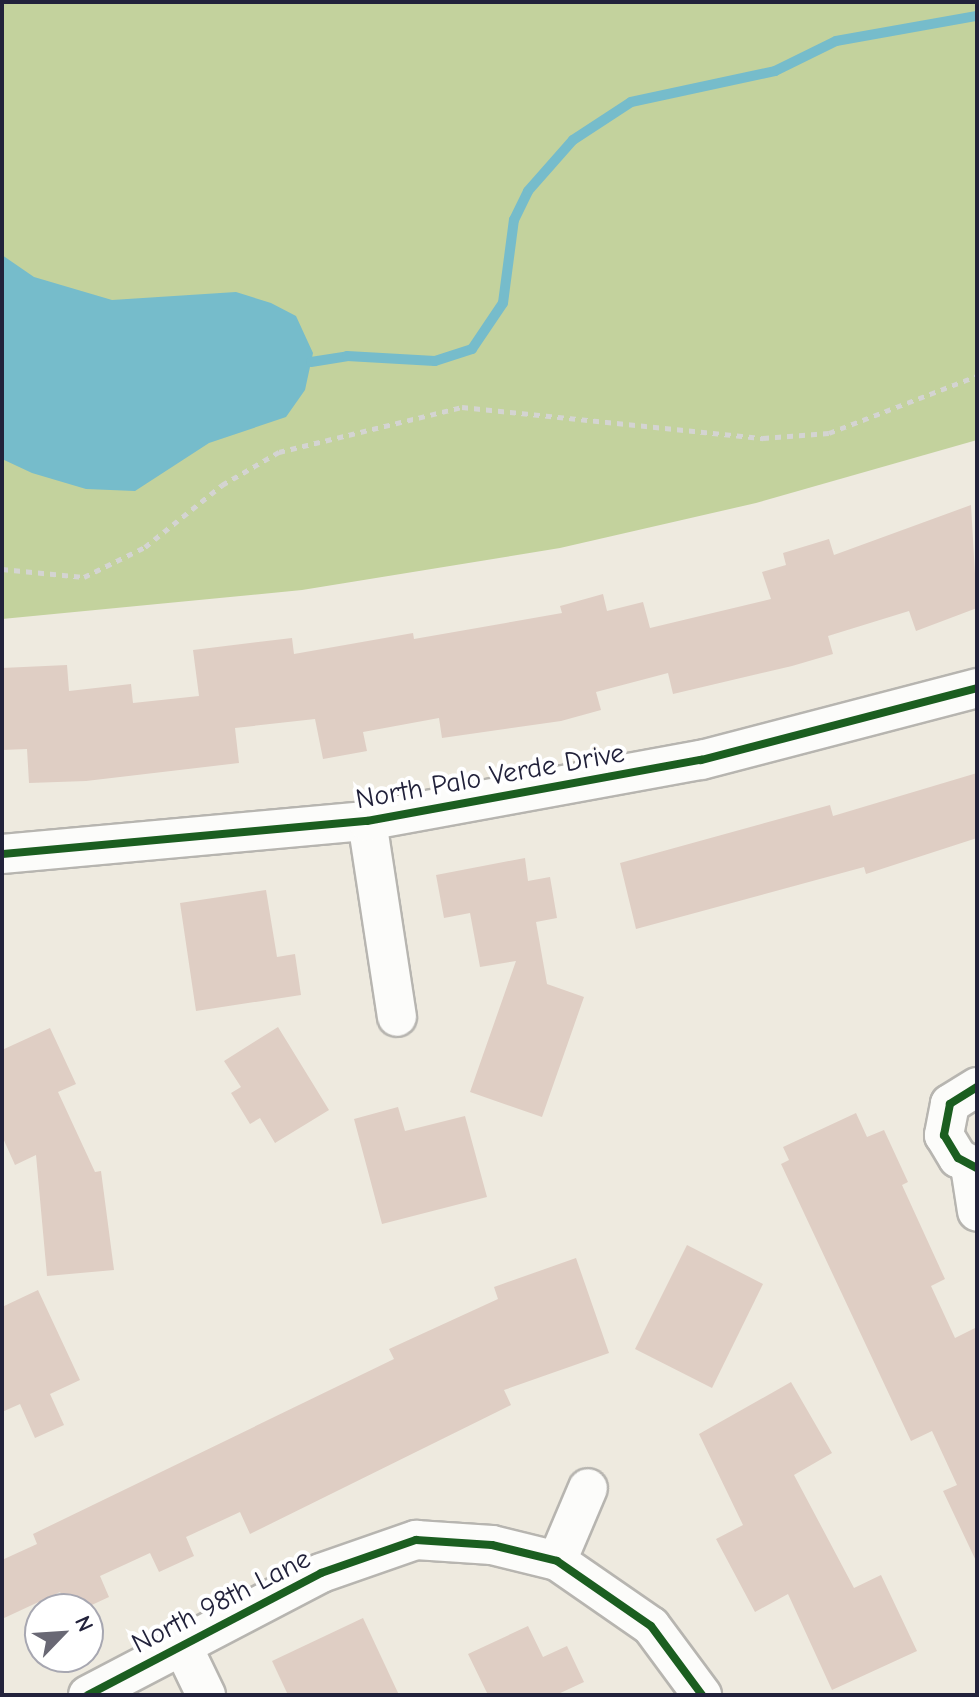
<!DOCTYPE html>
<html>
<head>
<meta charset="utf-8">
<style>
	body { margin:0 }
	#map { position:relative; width:979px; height:1697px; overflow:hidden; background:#eeeadf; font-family:"Comic Neue",sans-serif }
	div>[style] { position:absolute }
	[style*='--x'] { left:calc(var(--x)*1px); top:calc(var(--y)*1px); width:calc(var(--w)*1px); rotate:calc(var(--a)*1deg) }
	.green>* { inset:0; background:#c3d29d }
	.water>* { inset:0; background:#76bccb }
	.stream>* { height:10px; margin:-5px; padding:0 5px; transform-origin:5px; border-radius:5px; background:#76bccb }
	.building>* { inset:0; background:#dfcec4 }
	.path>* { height:5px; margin-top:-2.5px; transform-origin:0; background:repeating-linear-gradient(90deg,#d4d4d2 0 6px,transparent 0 12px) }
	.roads { filter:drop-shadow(2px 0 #b7b5b0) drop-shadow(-2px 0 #b7b5b0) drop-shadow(0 2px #b7b5b0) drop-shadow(0 -2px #b7b5b0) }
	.minor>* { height:38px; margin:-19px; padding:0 19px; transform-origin:19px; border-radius:19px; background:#fcfcfa }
	.cycleway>* { height:8px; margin:-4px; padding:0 4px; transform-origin:4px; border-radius:4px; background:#1b5e20 }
	span { translate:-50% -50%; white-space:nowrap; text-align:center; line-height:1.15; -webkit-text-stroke:8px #fff; paint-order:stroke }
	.street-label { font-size:28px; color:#22223b }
	.frame { position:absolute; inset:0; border:4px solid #22223b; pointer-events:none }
	.north { position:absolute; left:24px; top:1593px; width:80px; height:80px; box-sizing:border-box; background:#fff; border:2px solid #a7a7b1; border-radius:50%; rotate:65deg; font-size:22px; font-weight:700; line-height:32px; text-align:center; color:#22223b }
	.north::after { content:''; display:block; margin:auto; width:28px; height:36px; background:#696874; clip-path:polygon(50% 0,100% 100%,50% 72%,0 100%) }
</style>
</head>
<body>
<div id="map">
	<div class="green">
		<div style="clip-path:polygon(2px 2px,977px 2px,977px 440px,756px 503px,560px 548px,302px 590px,2px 619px)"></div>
	</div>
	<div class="water">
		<div style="clip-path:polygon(2px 255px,34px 277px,112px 300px,236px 292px,271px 303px,296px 316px,313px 353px,305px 390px,286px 417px,209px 443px,135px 491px,86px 489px,32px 473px,2px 459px)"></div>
	</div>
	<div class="stream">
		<div style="--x:311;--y:362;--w:36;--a:-9"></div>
		<div style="--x:347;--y:356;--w:88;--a:3.3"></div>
		<div style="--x:435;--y:361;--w:39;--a:-18"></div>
		<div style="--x:472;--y:349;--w:55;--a:-56"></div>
		<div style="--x:503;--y:303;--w:84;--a:-82.5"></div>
		<div style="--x:514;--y:220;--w:32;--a:-64"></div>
		<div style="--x:528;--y:191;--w:68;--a:-48.6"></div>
		<div style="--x:573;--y:140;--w:69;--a:-33.2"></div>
		<div style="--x:631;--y:102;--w:147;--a:-12.1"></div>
		<div style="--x:775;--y:71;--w:68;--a:-26.2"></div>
		<div style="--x:836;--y:41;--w:143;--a:-10.1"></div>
	</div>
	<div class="building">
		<div style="clip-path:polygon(971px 505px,977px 608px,916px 631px,909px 611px,828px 636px,833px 654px,792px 666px,673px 694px,668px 673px,596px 692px,601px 710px,561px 721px,442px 738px,439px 718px,363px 732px,367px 751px,323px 759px,315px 719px,235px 728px,239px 763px,86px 781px,29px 783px,27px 749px,2px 750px,2px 668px,67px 665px,69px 691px,131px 684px,133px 703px,199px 696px,193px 650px,292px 638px,294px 654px,413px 633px,414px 639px,562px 613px,560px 606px,603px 594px,607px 611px,643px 602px,650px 628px,771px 599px,762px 572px,786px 565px,783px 553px,829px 539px,834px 555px)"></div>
		<div style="clip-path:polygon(977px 773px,977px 838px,866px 874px,864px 867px,636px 929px,620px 863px,830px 805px,833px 816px)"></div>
		<div style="clip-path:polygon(525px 858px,528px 881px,550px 877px,557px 918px,536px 922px,547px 984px,584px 997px,542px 1117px,470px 1092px,516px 961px,480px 967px,470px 913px,444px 918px,436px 875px)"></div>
		<div style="clip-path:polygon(266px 890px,277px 957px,295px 954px,301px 995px,196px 1011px,180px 903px)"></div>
		<div style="clip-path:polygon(278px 1027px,329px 1110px,275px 1143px,260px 1118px,250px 1124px,231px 1093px,241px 1087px,224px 1061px)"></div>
		<div style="clip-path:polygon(50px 1028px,76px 1084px,58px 1092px,95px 1172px,101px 1171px,114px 1270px,47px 1276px,36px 1155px,15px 1165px,2px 1136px,2px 1050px)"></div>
		<div style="clip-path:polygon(398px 1107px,405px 1131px,465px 1116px,487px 1197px,382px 1224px,354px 1119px)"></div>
		<div style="clip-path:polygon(856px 1113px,867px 1137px,884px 1130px,908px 1182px,902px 1185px,945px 1279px,931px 1286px,955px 1338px,977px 1327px,977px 1563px,943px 1491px,957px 1485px,932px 1431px,911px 1441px,781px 1164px,789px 1160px,783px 1147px)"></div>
		<div style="clip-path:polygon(687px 1245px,763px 1284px,712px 1388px,635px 1349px)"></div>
		<div style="clip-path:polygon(576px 1258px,609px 1353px,504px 1390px,511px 1405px,250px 1534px,240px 1512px,186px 1537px,194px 1556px,159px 1572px,150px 1553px,100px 1576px,109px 1597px,83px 1609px,68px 1609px,60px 1592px,2px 1619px,2px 1560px,37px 1544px,33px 1534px,394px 1359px,389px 1349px,498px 1299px,494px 1287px)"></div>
		<div style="clip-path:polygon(38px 1290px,80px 1380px,50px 1394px,64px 1425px,35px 1438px,20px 1404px,2px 1412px,2px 1307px)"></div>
		<div style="clip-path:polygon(791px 1382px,832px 1453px,794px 1475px,854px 1588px,881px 1575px,917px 1651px,832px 1690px,788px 1594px,755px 1612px,716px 1539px,743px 1525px,699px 1434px)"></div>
		<div style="clip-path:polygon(363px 1618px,399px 1695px,288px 1695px,272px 1661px)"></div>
		<div style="clip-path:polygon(528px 1626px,543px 1657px,567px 1646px,584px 1682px,556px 1695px,488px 1695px,468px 1654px)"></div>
	</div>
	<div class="path">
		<div style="--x:2;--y:569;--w:82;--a:5.6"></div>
		<div style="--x:84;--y:577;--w:68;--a:-26.2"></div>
		<div style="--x:145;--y:547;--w:99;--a:-38.8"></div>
		<div style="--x:222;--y:485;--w:66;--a:-30.1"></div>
		<div style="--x:279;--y:452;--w:188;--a:-13.8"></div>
		<div style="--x:462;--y:407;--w:303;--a:5.9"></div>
		<div style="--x:763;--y:438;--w:66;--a:-4.3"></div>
		<div style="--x:829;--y:433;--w:159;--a:-21.1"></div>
	</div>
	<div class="roads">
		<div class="minor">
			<div style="--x:367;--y:821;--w:198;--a:81.3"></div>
			<div style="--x:2;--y:854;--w:366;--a:-5.2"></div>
			<div style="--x:367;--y:821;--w:340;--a:-10.4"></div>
			<div style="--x:701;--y:760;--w:285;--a:-14.6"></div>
			<div style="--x:977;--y:1087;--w:32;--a:148"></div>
			<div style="--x:950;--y:1104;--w:32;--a:101"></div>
			<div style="--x:944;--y:1135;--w:27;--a:59"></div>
			<div style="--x:958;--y:1158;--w:21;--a:28"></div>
			<div style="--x:970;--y:1166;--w:46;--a:81.2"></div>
			<div style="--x:557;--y:1561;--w:79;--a:-67"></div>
			<div style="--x:181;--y:1643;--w:58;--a:64.3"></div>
			<div style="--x:88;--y:1695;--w:263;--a:-27.6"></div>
			<div style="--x:321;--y:1573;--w:101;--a:-19.2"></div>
			<div style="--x:416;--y:1540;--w:76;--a:3.8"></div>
			<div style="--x:492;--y:1545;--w:67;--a:13.8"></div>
			<div style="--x:557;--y:1561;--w:114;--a:34.7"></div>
			<div style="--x:651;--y:1626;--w:86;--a:53.5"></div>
		</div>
	</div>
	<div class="cycleway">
		<div style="--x:2;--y:854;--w:366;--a:-5.2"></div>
		<div style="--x:367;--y:821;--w:340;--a:-10.4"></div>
		<div style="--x:701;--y:760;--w:285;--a:-14.6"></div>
		<div style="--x:977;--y:1087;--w:32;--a:148"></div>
		<div style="--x:950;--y:1104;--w:32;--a:101"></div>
		<div style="--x:944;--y:1135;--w:27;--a:59"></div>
		<div style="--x:958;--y:1158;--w:21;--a:28"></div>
		<div style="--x:88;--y:1695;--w:263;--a:-27.6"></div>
		<div style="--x:321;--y:1573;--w:101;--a:-19.2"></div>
		<div style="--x:416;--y:1540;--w:76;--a:3.8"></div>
		<div style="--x:492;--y:1545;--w:67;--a:13.8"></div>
		<div style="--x:557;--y:1561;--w:114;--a:34.7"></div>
		<div style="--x:651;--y:1626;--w:86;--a:53.5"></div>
	</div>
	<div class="street-label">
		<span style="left:490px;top:776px;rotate:-10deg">North Palo Verde Drive</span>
		<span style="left:221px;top:1601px;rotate:-27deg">North 98th Lane</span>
	</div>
	<div class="frame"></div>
	<div class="north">N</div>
</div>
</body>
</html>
